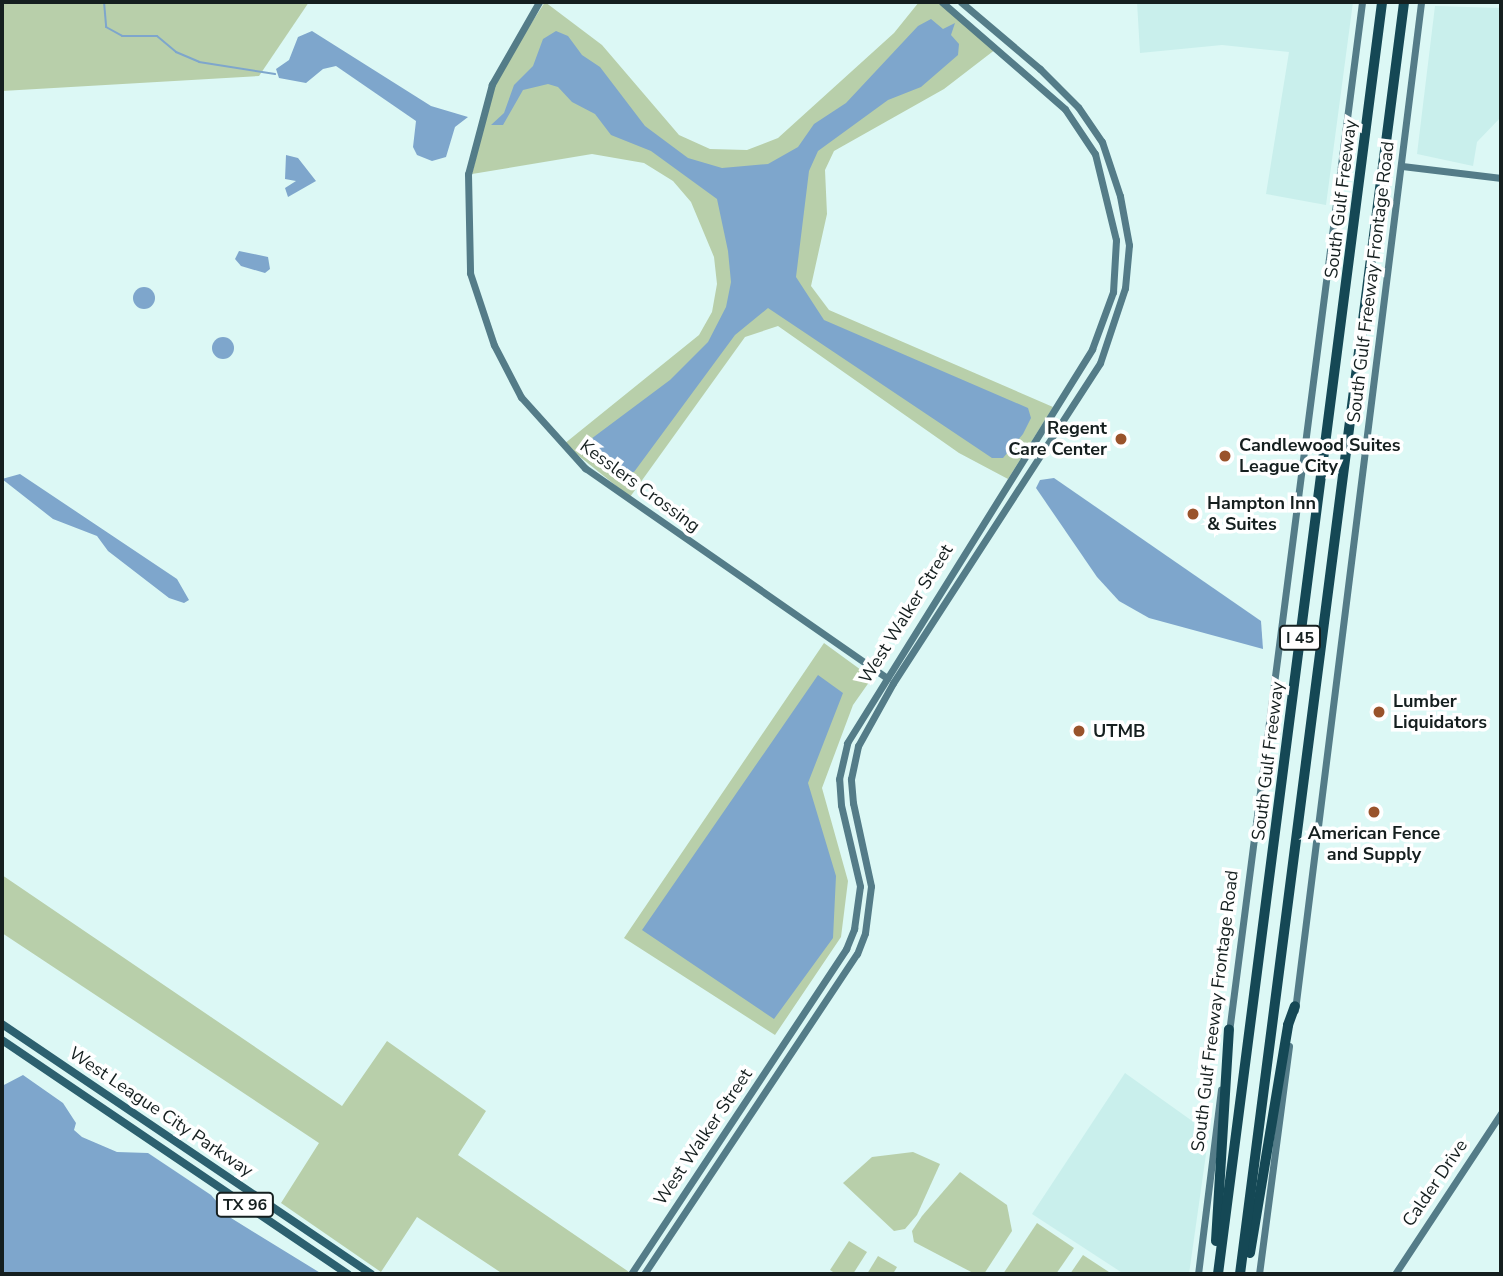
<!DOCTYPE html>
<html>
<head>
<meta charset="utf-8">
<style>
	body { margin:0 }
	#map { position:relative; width:1503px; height:1276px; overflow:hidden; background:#dcf8f5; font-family:"Nunito Sans",sans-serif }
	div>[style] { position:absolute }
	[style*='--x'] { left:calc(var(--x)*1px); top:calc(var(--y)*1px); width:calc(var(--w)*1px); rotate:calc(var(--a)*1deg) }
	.built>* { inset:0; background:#c9efec }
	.green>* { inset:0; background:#b8cfaa }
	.water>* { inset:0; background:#7ea6cc }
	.round { border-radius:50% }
	.stream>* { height:2px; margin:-1px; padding:0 1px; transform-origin:1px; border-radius:1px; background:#7ea6cc }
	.secondary>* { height:7px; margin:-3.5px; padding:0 3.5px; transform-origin:3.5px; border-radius:3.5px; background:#547c88 }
	.primary>* { height:8px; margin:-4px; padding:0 4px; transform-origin:4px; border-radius:4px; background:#2c606f }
	.highway>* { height:10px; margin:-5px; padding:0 5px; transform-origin:5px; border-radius:5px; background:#154855 }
	.dots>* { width:19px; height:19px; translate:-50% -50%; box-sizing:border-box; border:4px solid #fff; border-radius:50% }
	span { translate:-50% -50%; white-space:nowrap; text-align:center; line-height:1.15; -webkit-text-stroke:7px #fff; paint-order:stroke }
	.shield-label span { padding:2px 5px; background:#fff; border:2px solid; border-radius:5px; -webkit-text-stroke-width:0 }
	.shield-label { font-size:16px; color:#151f1f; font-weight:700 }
	.street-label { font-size:18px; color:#151f1f }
	.poi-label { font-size:18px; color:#151f1f; font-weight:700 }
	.right { translate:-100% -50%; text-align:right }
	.left { translate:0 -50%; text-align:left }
	.frame { position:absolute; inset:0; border:4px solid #151f1f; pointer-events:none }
</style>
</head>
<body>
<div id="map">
	<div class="built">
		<div style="clip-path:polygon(1137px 2px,1353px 2px,1326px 205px,1266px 194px,1289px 52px,1222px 45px,1140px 53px)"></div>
		<div style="clip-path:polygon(1435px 6px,1501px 8px,1501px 117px,1477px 142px,1473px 166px,1417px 154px)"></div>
		<div style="clip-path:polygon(1125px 1073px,1209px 1133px,1189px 1274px,1124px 1274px,1032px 1214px)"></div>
	</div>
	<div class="green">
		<div style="clip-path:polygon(2px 2px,309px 2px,259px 76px,2px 91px)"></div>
		<div style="clip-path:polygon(545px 2px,602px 45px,679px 135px,710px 149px,747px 150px,778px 138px,894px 33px,919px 2px,939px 2px,996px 49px,944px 89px,834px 151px,825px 170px,827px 214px,811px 286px,829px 310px,1053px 407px,1008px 479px,959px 453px,778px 326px,745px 337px,630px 497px,564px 444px,699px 335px,712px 312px,717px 284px,714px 257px,691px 202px,673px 181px,644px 163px,592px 154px,472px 174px,492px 93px,505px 64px)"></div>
		<div style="clip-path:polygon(824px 643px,872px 678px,853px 705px,822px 788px,848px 881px,841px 937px,775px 1035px,624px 938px)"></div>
		<div style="clip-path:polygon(2px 875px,342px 1106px,387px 1041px,486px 1111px,458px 1155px,632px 1274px,503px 1274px,417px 1217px,381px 1272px,281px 1203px,319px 1143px,2px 933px)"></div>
		<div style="clip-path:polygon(913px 1152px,940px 1164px,917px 1215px,905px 1229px,894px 1231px,843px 1183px,872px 1157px)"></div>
		<div style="clip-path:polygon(960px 1172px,1007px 1205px,1012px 1231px,984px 1274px,975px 1274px,914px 1242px,912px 1231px,922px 1216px)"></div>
		<div style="clip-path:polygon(1037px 1223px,1074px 1248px,1056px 1274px,1003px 1274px)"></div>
		<div style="clip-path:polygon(849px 1241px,867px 1252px,853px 1274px,836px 1274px,830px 1270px)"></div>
		<div style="clip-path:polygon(1083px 1255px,1112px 1274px,1070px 1274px)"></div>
		<div style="clip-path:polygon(878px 1256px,897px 1267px,893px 1274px,867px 1274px)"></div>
	</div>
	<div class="water">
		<div style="clip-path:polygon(931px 19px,943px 29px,955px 23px,951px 35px,959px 44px,958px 55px,921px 87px,888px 100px,818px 151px,809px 171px,796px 277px,824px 320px,1028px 408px,1031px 418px,1023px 434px,1003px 458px,992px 458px,768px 308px,735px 335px,634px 472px,625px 472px,595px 448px,591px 439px,670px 380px,708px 342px,726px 307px,731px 282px,728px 251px,717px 199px,651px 151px,611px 135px,595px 114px,572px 102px,558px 87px,548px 84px,523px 90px,503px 125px,491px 125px,504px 113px,514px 85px,533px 66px,543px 39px,556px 31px,568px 36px,582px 55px,600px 67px,645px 126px,688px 158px,722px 168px,768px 164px,798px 147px,814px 124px,846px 103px,918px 26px)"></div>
		<div style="clip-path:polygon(312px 31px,431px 106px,468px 117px,455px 127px,446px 157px,432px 161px,417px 155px,413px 147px,416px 121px,336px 66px,323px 69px,306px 83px,279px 78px,276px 69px,289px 60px,298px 37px)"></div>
		<div style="clip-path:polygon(286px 155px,298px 158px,316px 181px,288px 197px,285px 188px,296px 181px,285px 179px)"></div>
		<div style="clip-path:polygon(239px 251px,268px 257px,270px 269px,265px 273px,241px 266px,235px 259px)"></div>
		<div class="round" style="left:133px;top:287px;width:22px;height:22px"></div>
		<div class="round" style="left:212px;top:337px;width:22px;height:22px"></div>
		<div style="clip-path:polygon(20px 474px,177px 579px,189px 600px,184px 603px,169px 598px,108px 551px,97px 536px,53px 519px,2px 479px)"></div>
		<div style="clip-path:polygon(1054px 478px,1261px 621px,1263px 649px,1149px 618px,1119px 601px,1097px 577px,1036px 488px,1040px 480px)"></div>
		<div style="clip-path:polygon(818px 675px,843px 693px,808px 783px,836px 876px,833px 938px,774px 1019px,642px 930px)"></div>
		<div style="clip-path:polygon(23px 1075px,63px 1103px,76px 1123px,74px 1130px,82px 1137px,117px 1152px,148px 1153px,211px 1195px,231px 1218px,322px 1274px,2px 1274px,2px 1086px)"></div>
	</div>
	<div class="stream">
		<div style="--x:104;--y:2;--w:25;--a:85"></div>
		<div style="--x:106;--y:27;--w:18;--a:29"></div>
		<div style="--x:122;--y:36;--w:35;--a:0"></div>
		<div style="--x:157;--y:36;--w:25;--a:40"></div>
		<div style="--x:176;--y:52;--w:25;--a:23"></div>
		<div style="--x:199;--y:62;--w:77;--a:9"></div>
	</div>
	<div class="secondary">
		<div style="--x:539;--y:2;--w:95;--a:119.8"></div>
		<div style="--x:492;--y:84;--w:93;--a:104.9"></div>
		<div style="--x:468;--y:174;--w:99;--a:88.8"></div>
		<div style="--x:470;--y:273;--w:76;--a:71.6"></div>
		<div style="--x:494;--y:345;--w:59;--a:62.6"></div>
		<div style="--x:521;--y:397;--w:96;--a:48"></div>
		<div style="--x:585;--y:468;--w:368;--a:34.8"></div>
		<div style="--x:1402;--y:166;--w:100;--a:6.9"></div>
		<div style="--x:1295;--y:1010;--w:1016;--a:-82.87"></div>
		<div style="--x:1229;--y:1032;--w:1039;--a:-82.64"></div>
		<div style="--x:631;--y:1274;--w:390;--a:-56.5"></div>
		<div style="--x:846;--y:949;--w:22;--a:-68"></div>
		<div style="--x:854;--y:929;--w:43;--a:-82.1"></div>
		<div style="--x:860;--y:886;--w:83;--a:-103.2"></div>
		<div style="--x:841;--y:805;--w:26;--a:-94"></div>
		<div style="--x:839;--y:779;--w:37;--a:-77"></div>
		<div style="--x:847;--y:743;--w:464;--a:-58.1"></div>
		<div style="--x:1092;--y:349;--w:61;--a:-69.8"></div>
		<div style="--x:1113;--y:292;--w:52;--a:-86.7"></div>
		<div style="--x:1116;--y:240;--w:89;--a:-103.7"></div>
		<div style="--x:1095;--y:154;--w:54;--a:-123.7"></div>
		<div style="--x:1065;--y:109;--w:163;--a:-139"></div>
		<div style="--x:644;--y:1274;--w:384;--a:-56.4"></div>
		<div style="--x:857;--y:954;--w:22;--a:-69"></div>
		<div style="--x:865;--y:933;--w:47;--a:-82.7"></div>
		<div style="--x:871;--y:886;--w:85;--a:-102.2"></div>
		<div style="--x:853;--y:803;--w:24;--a:-95"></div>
		<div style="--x:851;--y:779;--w:34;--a:-78"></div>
		<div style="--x:858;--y:746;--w:72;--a:-60.9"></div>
		<div style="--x:893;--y:683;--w:381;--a:-57.1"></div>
		<div style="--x:1100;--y:363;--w:79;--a:-71.6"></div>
		<div style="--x:1125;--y:288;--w:43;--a:-84.7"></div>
		<div style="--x:1129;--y:245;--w:50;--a:-100.4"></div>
		<div style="--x:1120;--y:196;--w:57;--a:-108.4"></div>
		<div style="--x:1102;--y:142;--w:42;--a:-124.4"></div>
		<div style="--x:1078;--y:107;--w:54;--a:-135"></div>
		<div style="--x:1040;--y:69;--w:104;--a:-139.7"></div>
		<div style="--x:1198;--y:1274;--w:186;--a:-82.9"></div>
		<div style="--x:1259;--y:1274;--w:230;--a:-82.5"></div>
		<div style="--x:1395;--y:1274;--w:193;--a:-56.6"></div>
	</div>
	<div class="primary">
		<div style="--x:2;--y:1024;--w:446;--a:34.1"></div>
		<div style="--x:2;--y:1040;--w:418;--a:34.1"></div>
	</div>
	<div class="highway">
		<div style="--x:1216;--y:1241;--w:212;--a:-86.5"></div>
		<div style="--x:1250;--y:1253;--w:231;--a:-80.5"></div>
		<div style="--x:1288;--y:1025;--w:20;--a:-70"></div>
		<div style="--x:1218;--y:1274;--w:1283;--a:-82.65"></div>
		<div style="--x:1240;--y:1274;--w:1283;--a:-82.65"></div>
	</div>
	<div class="dots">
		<div style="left:1121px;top:439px;background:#99532b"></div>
		<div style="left:1225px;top:456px;background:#99532b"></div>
		<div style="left:1193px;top:514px;background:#99532b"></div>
		<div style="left:1379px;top:712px;background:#99532b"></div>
		<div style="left:1079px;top:731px;background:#99532b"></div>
		<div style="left:1374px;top:812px;background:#99532b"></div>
	</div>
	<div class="shield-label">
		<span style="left:1300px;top:638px">I 45</span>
		<span style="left:245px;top:1205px">TX 96</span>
	</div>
	<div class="street-label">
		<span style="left:1341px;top:199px;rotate:-83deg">South Gulf Freeway</span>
		<span style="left:1371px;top:282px;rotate:-83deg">South Gulf Freeway Frontage Road</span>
		<span style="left:640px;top:486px;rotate:36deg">Kesslers Crossing</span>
		<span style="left:906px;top:614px;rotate:-58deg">West Walker Street</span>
		<span style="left:1268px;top:761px;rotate:-83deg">South Gulf Freeway</span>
		<span style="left:1215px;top:1011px;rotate:-83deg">South Gulf Freeway Frontage Road</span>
		<span style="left:161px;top:1112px;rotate:34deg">West League City Parkway</span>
		<span style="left:703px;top:1137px;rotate:-56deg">West Walker Street</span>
		<span style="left:1435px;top:1183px;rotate:-56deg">Calder Drive</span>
	</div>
	<div class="poi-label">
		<span class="right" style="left:1107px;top:439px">Regent<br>Care Center</span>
		<span class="left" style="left:1239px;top:456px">Candlewood Suites<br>League City</span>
		<span class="left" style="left:1207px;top:514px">Hampton Inn<br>&amp; Suites</span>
		<span class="left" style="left:1393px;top:712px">Lumber<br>Liquidators</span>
		<span class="left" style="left:1093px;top:731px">UTMB</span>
		<span style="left:1374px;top:844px">American Fence<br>and Supply</span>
	</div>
	<div class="frame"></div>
</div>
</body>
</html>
